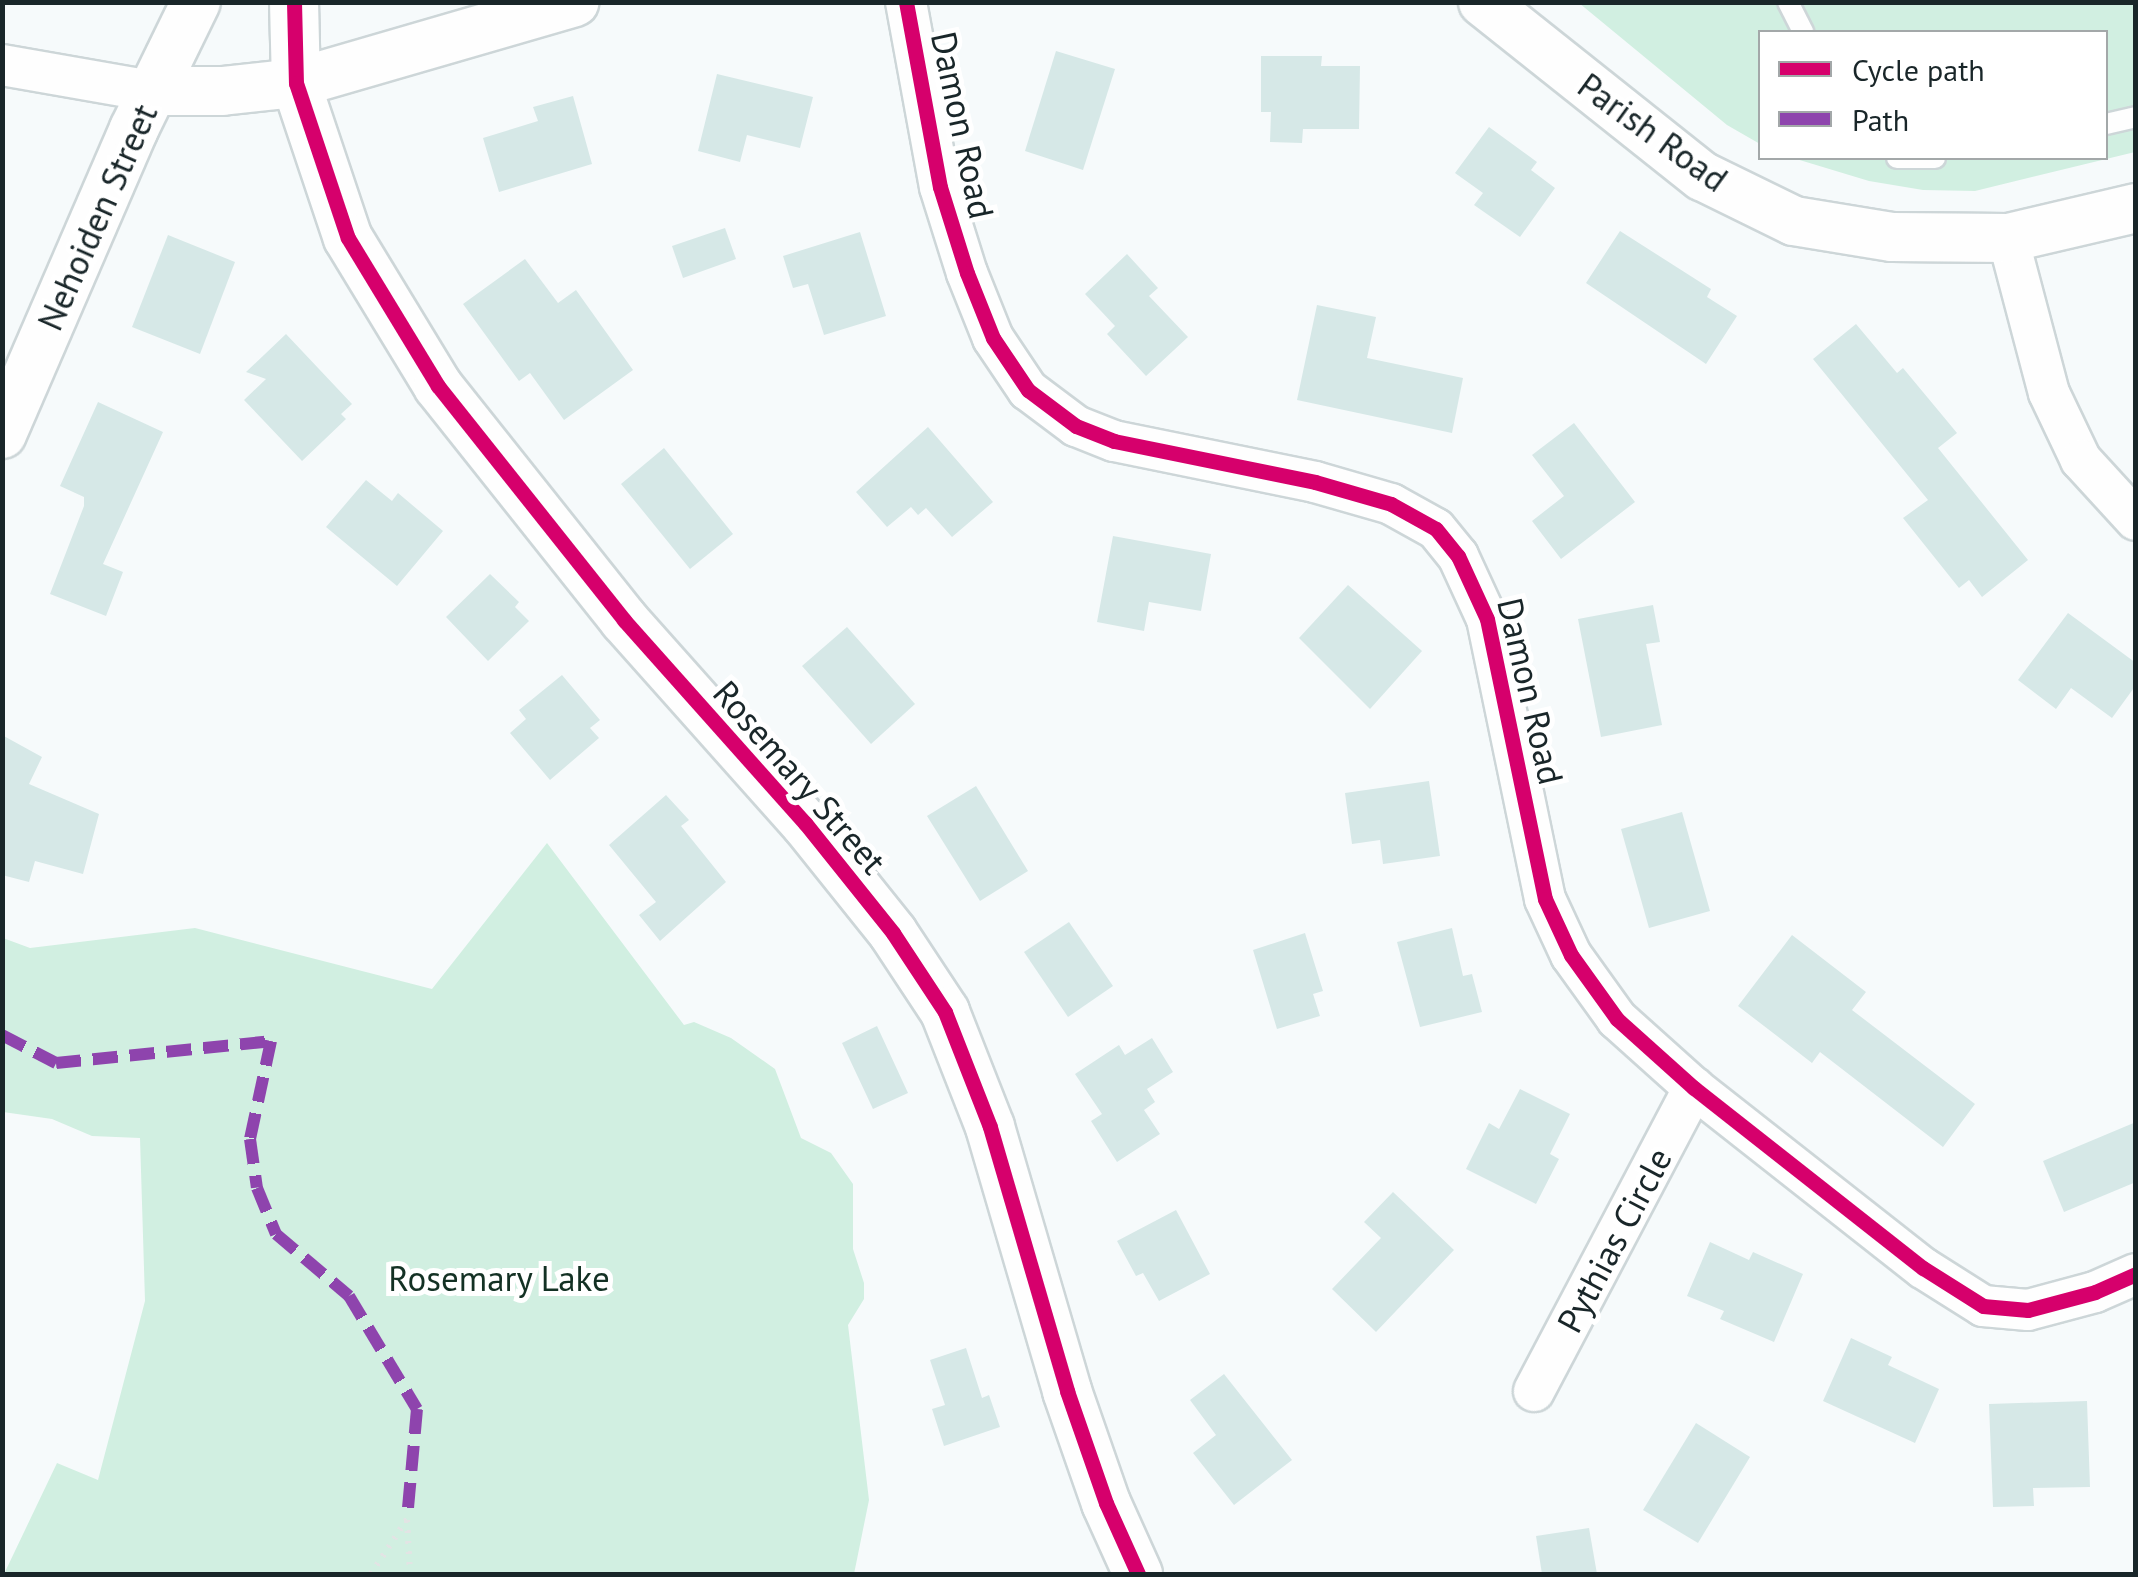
<!DOCTYPE html>
<html>
<head>
<meta charset="utf-8">
<style>
	body { margin:0 }
	#map { position:relative; width:2138px; height:1577px; overflow:hidden; background:#f6fafb; font-family:"PT Sans",sans-serif }
	div>[style] { position:absolute }
	[style*='--x'] { left:calc(var(--x)*1px); top:calc(var(--y)*1px); width:calc(var(--w)*1px); rotate:calc(var(--a)*1deg) }
	.green>* { inset:0; background:#d1efe1 }
	.building>* { inset:0; background:#d6e8e7 }
	.path>* { height:6px; margin-top:-3px; transform-origin:0; background:repeating-linear-gradient(90deg,#e2e4e4 0 2.5px,transparent 0 10.5px) }
	.roads { filter:drop-shadow(2px 0 #cdd6d8) drop-shadow(-2px 0 #cdd6d8) drop-shadow(0 2px #cdd6d8) drop-shadow(0 -2px #cdd6d8) }
	.service>* { height:20px; margin:-10px; padding:0 10px; transform-origin:10px; border-radius:10px; background:#fefefe }
	.minor>* { height:40px; margin:-20px; padding:0 20px; transform-origin:20px; border-radius:20px; background:#fefefe }
	.tertiary>* { height:48px; margin:-24px; padding:0 24px; transform-origin:24px; border-radius:24px; background:#fefefe }
	.quiet>* { height:12px; margin-top:-6px; transform-origin:0; background:repeating-linear-gradient(90deg,#8e44ad 0 25px,transparent 0 37px) }
	.cycleway>* { height:15px; margin:-7.5px; padding:0 7.5px; transform-origin:7.5px; border-radius:7.5px; background:#d6006c }
	span { translate:-50% -50%; white-space:nowrap; text-align:center; line-height:1.15; -webkit-text-stroke:10px #fff; paint-order:stroke }
	.street-label { font-size:35px; color:#192629 }
	.park-label { font-size:35px; color:#133124 }
	.frame { position:absolute; inset:0; border:5px solid #192629; pointer-events:none }
	.legend { position:absolute; left:1758px; top:30px; width:350px; height:130px; box-sizing:border-box; background:#fff; border:2px solid #a3a8a9; margin:0; padding:12px 18px; list-style:none; font-size:30px; color:#192629 }
	.legend li { display:flex; align-items:center; gap:20px; height:50px }
	.legend b { width:50px; border:2px solid #a3a8a9 }
</style>
</head>
<body>
<div id="map">
	<div class="green">
		<div style="clip-path:polygon(1579px 3px,2135px 3px,2135px 152px,1975px 191px,1923px 190px,1869px 181px,1793px 158px,2106px 158px,2106px 32px,1760px 32px,1760px 144px,1727px 125px)"></div>
		<div style="clip-path:polygon(547px 843px,684px 1025px,694px 1022px,731px 1038px,775px 1069px,801px 1138px,831px 1153px,853px 1184px,853px 1249px,864px 1283px,864px 1299px,848px 1325px,869px 1500px,854px 1574px,4px 1574px,57px 1463px,98px 1480px,145px 1301px,140px 1138px,92px 1136px,52px 1119px,3px 1112px,3px 938px,30px 948px,195px 928px,432px 989px)"></div>
	</div>
	<div class="building">
		<div style="clip-path:polygon(1056px 51px,1115px 69px,1083px 170px,1025px 151px)"></div>
		<div style="clip-path:polygon(1261px 56px,1322px 56px,1321px 66px,1360px 66px,1359px 129px,1303px 129px,1302px 143px,1270px 142px,1271px 112px,1261px 112px)"></div>
		<div style="clip-path:polygon(717px 74px,813px 97px,800px 148px,747px 135px,740px 162px,698px 151px)"></div>
		<div style="clip-path:polygon(573px 96px,592px 164px,499px 192px,483px 138px,538px 121px,533px 107px)"></div>
		<div style="clip-path:polygon(1489px 127px,1537px 162px,1531px 170px,1555px 188px,1520px 237px,1474px 205px,1483px 193px,1455px 173px)"></div>
		<div style="clip-path:polygon(725px 228px,736px 259px,683px 278px,672px 246px)"></div>
		<div style="clip-path:polygon(1620px 231px,1711px 289px,1707px 297px,1737px 316px,1706px 364px,1586px 283px)"></div>
		<div style="clip-path:polygon(860px 232px,886px 316px,824px 335px,808px 284px,793px 288px,783px 256px)"></div>
		<div style="clip-path:polygon(168px 235px,235px 262px,200px 354px,132px 327px)"></div>
		<div style="clip-path:polygon(1127px 254px,1158px 288px,1149px 296px,1188px 337px,1146px 376px,1107px 334px,1115px 326px,1085px 294px)"></div>
		<div style="clip-path:polygon(525px 259px,558px 303px,576px 290px,633px 370px,564px 420px,530px 373px,519px 381px,463px 304px)"></div>
		<div style="clip-path:polygon(1317px 305px,1376px 317px,1367px 358px,1463px 378px,1452px 433px,1297px 400px)"></div>
		<div style="clip-path:polygon(1856px 324px,1897px 373px,1903px 368px,1957px 433px,1938px 448px,2028px 560px,1982px 597px,1969px 580px,1959px 588px,1903px 518px,1928px 500px,1813px 359px)"></div>
		<div style="clip-path:polygon(286px 334px,352px 404px,341px 414px,346px 419px,302px 461px,244px 400px,266px 379px,246px 372px)"></div>
		<div style="clip-path:polygon(98px 402px,163px 432px,103px 564px,123px 572px,106px 616px,50px 594px,84px 506px,84px 497px,60px 486px)"></div>
		<div style="clip-path:polygon(1574px 423px,1635px 502px,1561px 559px,1532px 521px,1564px 496px,1532px 455px)"></div>
		<div style="clip-path:polygon(928px 427px,993px 502px,952px 537px,926px 508px,918px 515px,911px 507px,887px 527px,856px 492px)"></div>
		<div style="clip-path:polygon(664px 448px,733px 534px,690px 569px,621px 484px)"></div>
		<div style="clip-path:polygon(366px 480px,392px 501px,398px 493px,443px 531px,397px 586px,326px 527px)"></div>
		<div style="clip-path:polygon(1113px 536px,1211px 554px,1201px 611px,1149px 602px,1144px 631px,1097px 622px)"></div>
		<div style="clip-path:polygon(490px 574px,519px 602px,515px 607px,529px 621px,488px 661px,446px 617px)"></div>
		<div style="clip-path:polygon(1348px 585px,1422px 651px,1370px 709px,1299px 638px)"></div>
		<div style="clip-path:polygon(1653px 605px,1660px 642px,1646px 644px,1662px 725px,1601px 737px,1578px 619px)"></div>
		<div style="clip-path:polygon(2068px 613px,2136px 663px,2136px 685px,2112px 718px,2071px 688px,2056px 709px,2018px 680px)"></div>
		<div style="clip-path:polygon(847px 627px,915px 704px,871px 744px,802px 666px)"></div>
		<div style="clip-path:polygon(562px 675px,600px 720px,590px 728px,599px 738px,550px 780px,510px 733px,526px 719px,519px 710px)"></div>
		<div style="clip-path:polygon(2px 735px,42px 757px,29px 784px,99px 814px,83px 874px,35px 861px,29px 882px,2px 875px)"></div>
		<div style="clip-path:polygon(1429px 781px,1440px 856px,1383px 864px,1380px 840px,1352px 844px,1345px 793px)"></div>
		<div style="clip-path:polygon(976px 786px,1028px 871px,980px 901px,927px 816px)"></div>
		<div style="clip-path:polygon(666px 795px,689px 820px,681px 826px,726px 882px,660px 941px,639px 915px,656px 902px,609px 845px)"></div>
		<div style="clip-path:polygon(1682px 812px,1710px 911px,1649px 928px,1621px 829px)"></div>
		<div style="clip-path:polygon(1069px 922px,1113px 986px,1068px 1017px,1024px 952px)"></div>
		<div style="clip-path:polygon(1452px 928px,1463px 976px,1472px 974px,1482px 1012px,1420px 1027px,1397px 942px)"></div>
		<div style="clip-path:polygon(1305px 933px,1323px 991px,1313px 994px,1320px 1016px,1277px 1029px,1253px 950px)"></div>
		<div style="clip-path:polygon(1792px 935px,1866px 992px,1852px 1010px,1975px 1104px,1943px 1147px,1820px 1052px,1812px 1063px,1738px 1006px)"></div>
		<div style="clip-path:polygon(877px 1026px,908px 1093px,873px 1109px,842px 1043px)"></div>
		<div style="clip-path:polygon(1152px 1038px,1173px 1072px,1147px 1089px,1155px 1102px,1144px 1110px,1160px 1134px,1117px 1162px,1091px 1121px,1102px 1114px,1075px 1074px,1119px 1045px,1125px 1055px)"></div>
		<div style="clip-path:polygon(1520px 1089px,1570px 1114px,1550px 1154px,1559px 1159px,1536px 1204px,1466px 1169px,1489px 1123px,1499px 1129px)"></div>
		<div style="clip-path:polygon(2136px 1122px,2136px 1182px,2064px 1212px,2043px 1161px)"></div>
		<div style="clip-path:polygon(1393px 1192px,1454px 1250px,1376px 1332px,1332px 1289px,1381px 1238px,1364px 1222px)"></div>
		<div style="clip-path:polygon(1176px 1210px,1210px 1274px,1159px 1301px,1143px 1273px,1136px 1276px,1117px 1241px)"></div>
		<div style="clip-path:polygon(1710px 1242px,1749px 1260px,1753px 1252px,1803px 1274px,1774px 1342px,1720px 1319px,1724px 1311px,1687px 1296px)"></div>
		<div style="clip-path:polygon(1851px 1338px,1892px 1357px,1888px 1365px,1939px 1389px,1915px 1443px,1823px 1401px)"></div>
		<div style="clip-path:polygon(966px 1348px,982px 1398px,989px 1395px,1000px 1427px,944px 1446px,932px 1409px,945px 1405px,930px 1360px)"></div>
		<div style="clip-path:polygon(1224px 1374px,1292px 1460px,1234px 1505px,1193px 1453px,1216px 1435px,1190px 1400px)"></div>
		<div style="clip-path:polygon(2087px 1401px,2090px 1487px,2033px 1488px,2034px 1506px,1993px 1507px,1989px 1404px)"></div>
		<div style="clip-path:polygon(1696px 1423px,1750px 1457px,1698px 1543px,1643px 1510px)"></div>
		<div style="clip-path:polygon(1589px 1528px,1597px 1574px,1542px 1574px,1536px 1536px)"></div>
	</div>
	<div class="path">
		<div style="--x:407;--y:1520;--w:54;--a:86.8"></div>
		<div style="--x:371;--y:1574;--w:66;--a:-56.8"></div>
	</div>
	<div class="roads">
		<div class="service">
			<div style="--x:1788;--y:2;--w:34;--a:63"></div>
			<div style="--x:2106;--y:124;--w:31;--a:-13"></div>
			<div style="--x:1897;--y:158;--w:38;--a:0"></div>
		</div>
		<div class="minor">
			<div style="--x:906;--y:2;--w:188;--a:79.6"></div>
			<div style="--x:940;--y:187;--w:90;--a:72.6"></div>
			<div style="--x:967;--y:273;--w:70;--a:68.2"></div>
			<div style="--x:993;--y:338;--w:63;--a:56.1"></div>
			<div style="--x:1028;--y:390;--w:60;--a:36.9"></div>
			<div style="--x:1076;--y:426;--w:41;--a:21.5"></div>
			<div style="--x:1114;--y:441;--w:205;--a:11.5"></div>
			<div style="--x:1315;--y:482;--w:79;--a:16.1"></div>
			<div style="--x:1391;--y:504;--w:51;--a:29.1"></div>
			<div style="--x:1436;--y:529;--w:35;--a:51"></div>
			<div style="--x:1458;--y:556;--w:69;--a:65.3"></div>
			<div style="--x:1487;--y:619;--w:286;--a:78.3"></div>
			<div style="--x:1545;--y:899;--w:62;--a:65.1"></div>
			<div style="--x:1571;--y:955;--w:79;--a:54.3"></div>
			<div style="--x:1617;--y:1019;--w:103;--a:41.9"></div>
			<div style="--x:1694;--y:1088;--w:291;--a:38.2"></div>
			<div style="--x:1923;--y:1268;--w:71;--a:32.3"></div>
			<div style="--x:1983;--y:1306;--w:45;--a:5.1"></div>
			<div style="--x:2028;--y:1310;--w:69;--a:-15"></div>
			<div style="--x:2095;--y:1292;--w:45;--a:-23.7"></div>
			<div style="--x:2;--y:65;--w:151;--a:9.9"></div>
			<div style="--x:2008;--y:238;--w:160;--a:75.2"></div>
			<div style="--x:2049;--y:393;--w:74;--a:64.5"></div>
			<div style="--x:2081;--y:460;--w:81;--a:47.5"></div>
			<div style="--x:1534;--y:1391;--w:343;--a:-62.2"></div>
		</div>
		<div class="tertiary">
			<div style="--x:294;--y:2;--w:81;--a:88.6"></div>
			<div style="--x:296;--y:83;--w:163;--a:71.5"></div>
			<div style="--x:348;--y:238;--w:173;--a:58.7"></div>
			<div style="--x:438;--y:386;--w:299;--a:51.5"></div>
			<div style="--x:624;--y:620;--w:272;--a:48.3"></div>
			<div style="--x:805;--y:823;--w:141;--a:51.3"></div>
			<div style="--x:893;--y:933;--w:95;--a:56.6"></div>
			<div style="--x:945;--y:1012;--w:123;--a:68.6"></div>
			<div style="--x:990;--y:1127;--w:275;--a:73.7"></div>
			<div style="--x:1067;--y:1391;--w:119;--a:70.8"></div>
			<div style="--x:1106;--y:1503;--w:78;--a:65.7"></div>
			<div style="--x:1483;--y:2;--w:280;--a:38.5"></div>
			<div style="--x:1702;--y:176;--w:102;--a:26.1"></div>
			<div style="--x:1794;--y:221;--w:99;--a:9.3"></div>
			<div style="--x:1892;--y:237;--w:116;--a:0.5"></div>
			<div style="--x:2008;--y:238;--w:131;--a:-13.2"></div>
			<div style="--x:151;--y:91;--w:71;--a:0"></div>
			<div style="--x:222;--y:91;--w:74;--a:-6.2"></div>
			<div style="--x:296;--y:83;--w:290;--a:-16.2"></div>
			<div style="--x:2;--y:434;--w:332;--a:-66.6"></div>
			<div style="--x:134;--y:129;--w:141;--a:-64"></div>
		</div>
	</div>
	<div class="quiet">
		<div style="--x:2;--y:1035;--w:61;--a:27.4"></div>
		<div style="--x:56;--y:1063;--w:216;--a:-5.8"></div>
		<div style="--x:271;--y:1041;--w:100;--a:102.1"></div>
		<div style="--x:250;--y:1139;--w:49;--a:81.9"></div>
		<div style="--x:257;--y:1188;--w:50;--a:67.6"></div>
		<div style="--x:276;--y:1234;--w:96;--a:40.3"></div>
		<div style="--x:349;--y:1296;--w:132;--a:59"></div>
		<div style="--x:417;--y:1409;--w:110;--a:95.2"></div>
	</div>
	<div class="cycleway">
		<div style="--x:294;--y:2;--w:81;--a:88.6"></div>
		<div style="--x:296;--y:83;--w:163;--a:71.5"></div>
		<div style="--x:348;--y:238;--w:173;--a:58.7"></div>
		<div style="--x:438;--y:386;--w:299;--a:51.5"></div>
		<div style="--x:624;--y:620;--w:272;--a:48.3"></div>
		<div style="--x:805;--y:823;--w:141;--a:51.3"></div>
		<div style="--x:893;--y:933;--w:95;--a:56.6"></div>
		<div style="--x:945;--y:1012;--w:123;--a:68.6"></div>
		<div style="--x:990;--y:1127;--w:275;--a:73.7"></div>
		<div style="--x:1067;--y:1391;--w:119;--a:70.8"></div>
		<div style="--x:1106;--y:1503;--w:78;--a:65.7"></div>
		<div style="--x:906;--y:2;--w:188;--a:79.6"></div>
		<div style="--x:940;--y:187;--w:90;--a:72.6"></div>
		<div style="--x:967;--y:273;--w:70;--a:68.2"></div>
		<div style="--x:993;--y:338;--w:63;--a:56.1"></div>
		<div style="--x:1028;--y:390;--w:60;--a:36.9"></div>
		<div style="--x:1076;--y:426;--w:41;--a:21.5"></div>
		<div style="--x:1114;--y:441;--w:205;--a:11.5"></div>
		<div style="--x:1315;--y:482;--w:79;--a:16.1"></div>
		<div style="--x:1391;--y:504;--w:51;--a:29.1"></div>
		<div style="--x:1436;--y:529;--w:35;--a:51"></div>
		<div style="--x:1458;--y:556;--w:69;--a:65.3"></div>
		<div style="--x:1487;--y:619;--w:286;--a:78.3"></div>
		<div style="--x:1545;--y:899;--w:62;--a:65.1"></div>
		<div style="--x:1571;--y:955;--w:79;--a:54.3"></div>
		<div style="--x:1617;--y:1019;--w:103;--a:41.9"></div>
		<div style="--x:1694;--y:1088;--w:291;--a:38.2"></div>
		<div style="--x:1923;--y:1268;--w:71;--a:32.3"></div>
		<div style="--x:1983;--y:1306;--w:45;--a:5.1"></div>
		<div style="--x:2028;--y:1310;--w:69;--a:-15"></div>
		<div style="--x:2095;--y:1292;--w:45;--a:-23.7"></div>
	</div>
	<div class="street-label">
		<span style="left:963px;top:125px;rotate:78deg">Damon Road</span>
		<span style="left:1653px;top:132px;rotate:36deg">Parish Road</span>
		<span style="left:97px;top:217px;rotate:-66deg">Nehoiden Street</span>
		<span style="left:1531px;top:691px;rotate:77deg">Damon Road</span>
		<span style="left:800px;top:777px;rotate:49deg">Rosemary Street</span>
		<span style="left:1614px;top:1240px;rotate:-62deg">Pythias Circle</span>
	</div>
	<div class="park-label">
		<span style="left:499px;top:1278px">Rosemary Lake</span>
	</div>
	<div class="frame"></div>
	<ul class="legend">
	<li><b style="height:12px;background:#d6006c"></b>Cycle path</li>
	<li><b style="height:12px;background:#8e44ad"></b>Path</li>
	</ul>
</div>
</body>
</html>
